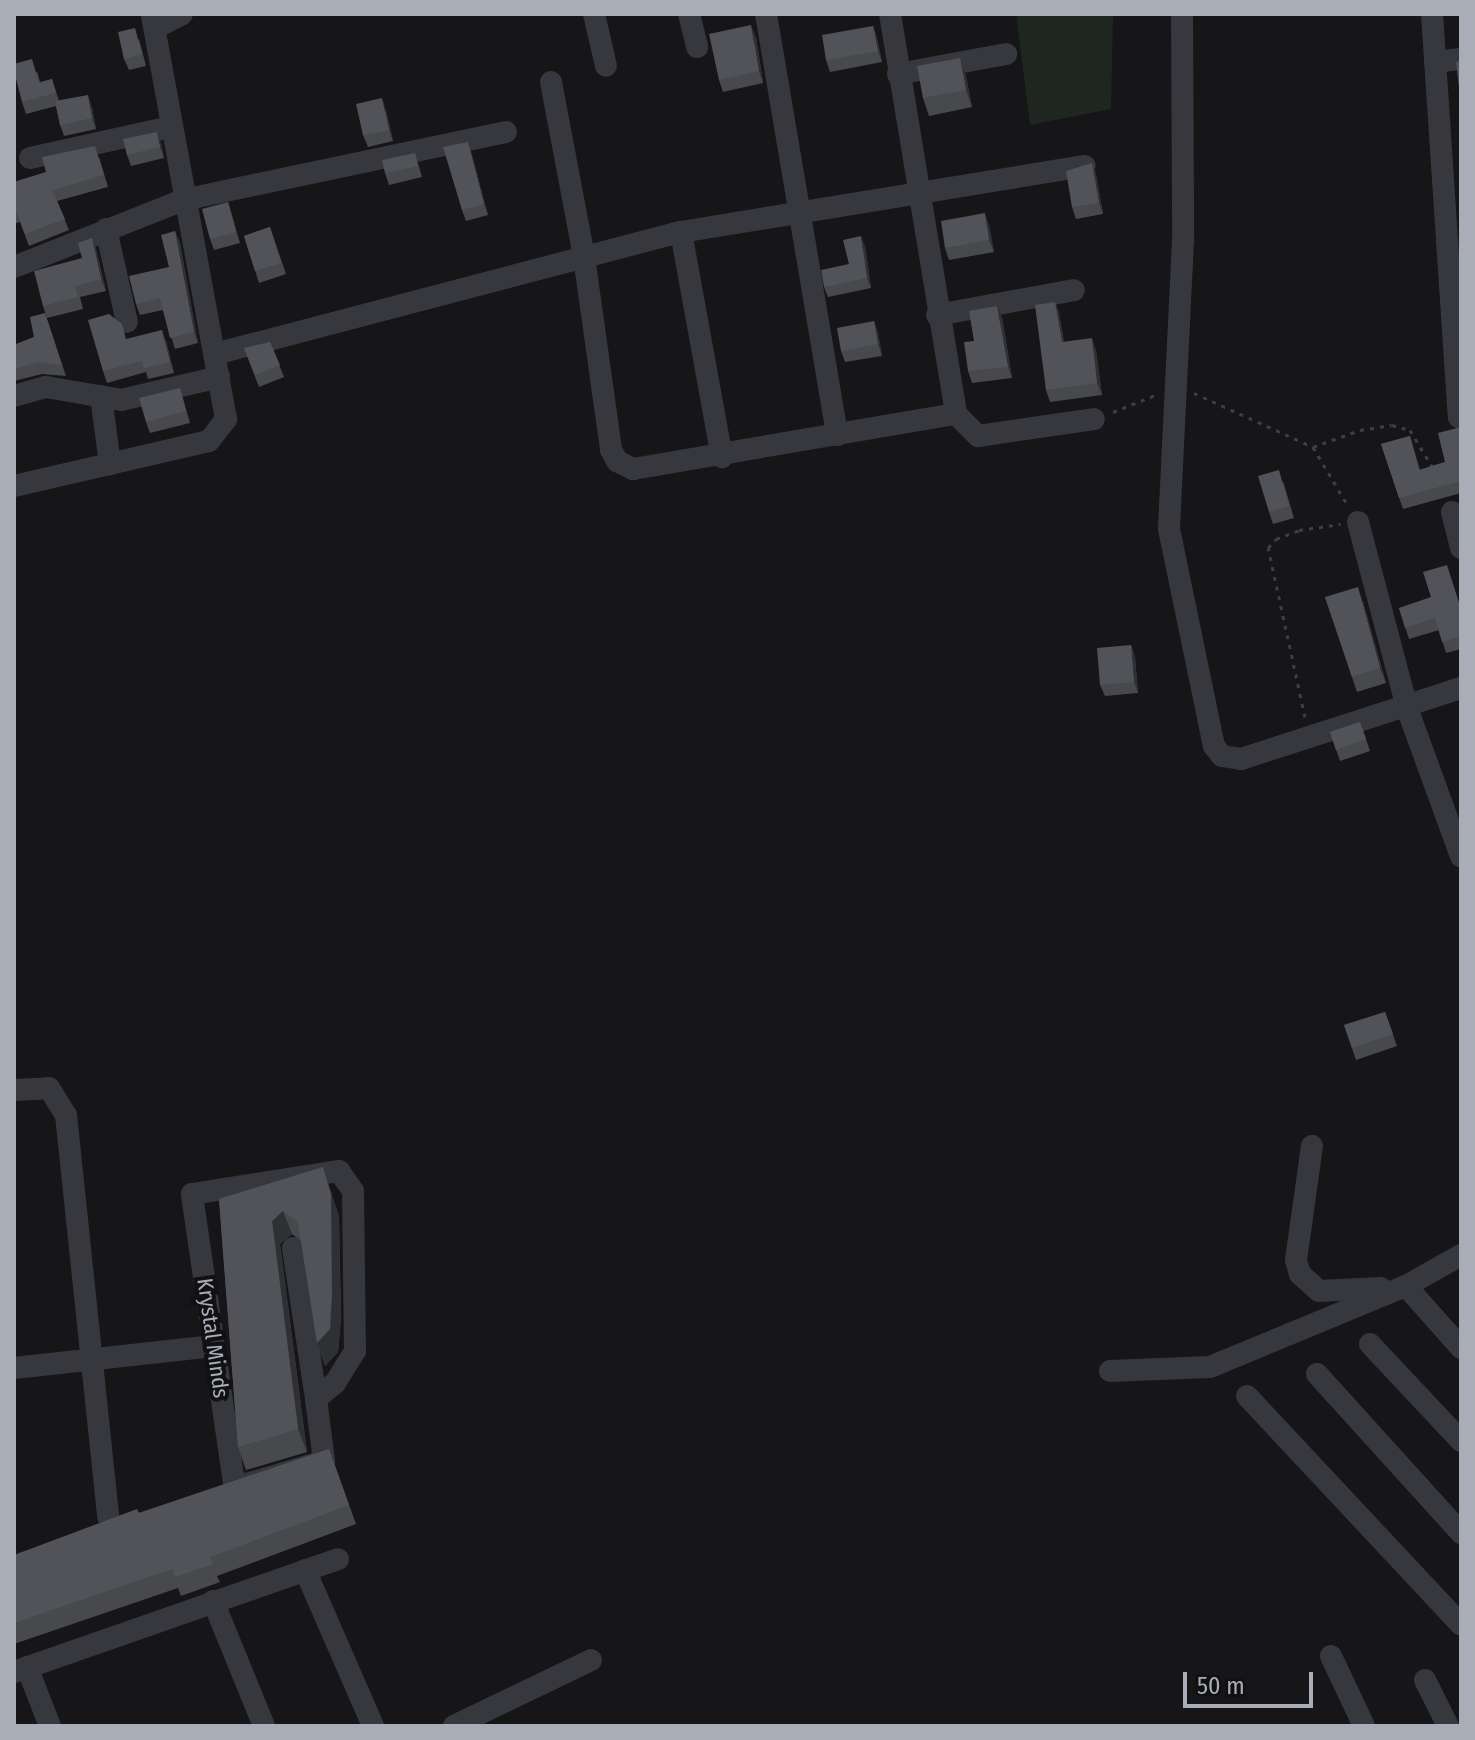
<!DOCTYPE html>
<html>
<head>
<meta charset="utf-8">
<style>
	body { margin:0 }
	#map { position:relative; width:1475px; height:1740px; overflow:hidden; background:#161618; font-family:"Fira Sans Condensed",sans-serif }
	div>[style] { position:absolute }
	[style*='--x'] { left:calc(var(--x)*1px); top:calc(var(--y)*1px); width:calc(var(--w)*1px); rotate:calc(var(--a)*1deg) }
	.green>* { inset:0; background:#1e261f }
	.path>* { height:3px; margin-top:-1.5px; transform-origin:0; background:repeating-linear-gradient(90deg,#3d3f44 0 4px,transparent 0 10px) }
	.minor>* { height:22px; margin:-11px; padding:0 11px; transform-origin:11px; border-radius:11px; background:#37383d }
	.wall>* { inset:0; background:#47494d }
	.shaded-wall>* { inset:0; background:#2f3033 }
	.building>* { inset:0; background:#525359 }
	span { translate:-50% -50%; white-space:nowrap; text-align:center; line-height:1.15; -webkit-text-stroke:8px #111113; paint-order:stroke }
	.street-label { font-size:22px; color:#a8adb8 }
	.frame { position:absolute; inset:0; border:16px solid #a8adb8; pointer-events:none }
	.scale { position:absolute; left:1183px; top:1672px; width:130px; height:36px; box-sizing:border-box; border:4px solid #a8adb8; border-top:0; padding-left:10px; font-size:24px; line-height:28px; white-space:nowrap; color:#a8adb8; -webkit-text-stroke:6px #111113; paint-order:stroke }
</style>
</head>
<body>
<div id="map">
	<div class="green">
		<div style="clip-path:polygon(1016px 14px,1113px 14px,1111px 109px,1030px 125px)"></div>
	</div>
	<div class="path">
		<div style="--x:1194;--y:393;--w:131;--a:24.4"></div>
		<div style="--x:1313;--y:447;--w:50;--a:-19.9"></div>
		<div style="--x:1360;--y:430;--w:32;--a:-9"></div>
		<div style="--x:1392;--y:425;--w:19;--a:16"></div>
		<div style="--x:1410;--y:430;--w:44;--a:58.8"></div>
		<div style="--x:1113;--y:412;--w:48;--a:-21.8"></div>
		<div style="--x:1313;--y:447;--w:69;--a:59.3"></div>
		<div style="--x:1305;--y:717;--w:173;--a:-102.3"></div>
		<div style="--x:1268;--y:548;--w:12;--a:-48"></div>
		<div style="--x:1276;--y:539;--w:25;--a:-21"></div>
		<div style="--x:1299;--y:530;--w:42;--a:-8.1"></div>
	</div>
	<div class="minor">
		<div style="--x:594;--y:14;--w:53;--a:77"></div>
		<div style="--x:689;--y:14;--w:34;--a:76"></div>
		<div style="--x:766;--y:14;--w:427;--a:80.4"></div>
		<div style="--x:890;--y:14;--w:405;--a:80.6"></div>
		<div style="--x:956;--y:414;--w:31;--a:45"></div>
		<div style="--x:978;--y:436;--w:117;--a:-8.3"></div>
		<div style="--x:1182;--y:14;--w:227;--a:89.7"></div>
		<div style="--x:1183;--y:241;--w:288;--a:92.8"></div>
		<div style="--x:1169;--y:529;--w:222;--a:78.3"></div>
		<div style="--x:1214;--y:746;--w:13;--a:51"></div>
		<div style="--x:1222;--y:756;--w:19;--a:9"></div>
		<div style="--x:1241;--y:759;--w:231;--a:-17.9"></div>
		<div style="--x:1432;--y:14;--w:404;--a:86.2"></div>
		<div style="--x:155;--y:28;--w:30;--a:-27"></div>
		<div style="--x:1435;--y:62;--w:26;--a:-7"></div>
		<div style="--x:898;--y:74;--w:110;--a:-10.5"></div>
		<div style="--x:551;--y:82;--w:178;--a:79.3"></div>
		<div style="--x:584;--y:257;--w:195;--a:82"></div>
		<div style="--x:611;--y:450;--w:13;--a:61"></div>
		<div style="--x:617;--y:461;--w:18;--a:27"></div>
		<div style="--x:633;--y:469;--w:328;--a:-9.7"></div>
		<div style="--x:30;--y:158;--w:144;--a:-12.4"></div>
		<div style="--x:106;--y:229;--w:95;--a:77.3"></div>
		<div style="--x:681;--y:232;--w:229;--a:79.7"></div>
		<div style="--x:14;--y:267;--w:182;--a:-21.6"></div>
		<div style="--x:183;--y:200;--w:330;--a:-11.9"></div>
		<div style="--x:937;--y:315;--w:139;--a:-10.3"></div>
		<div style="--x:215;--y:354;--w:482;--a:-14.7"></div>
		<div style="--x:681;--y:232;--w:409;--a:-9.3"></div>
		<div style="--x:14;--y:396;--w:33;--a:-16"></div>
		<div style="--x:46;--y:387;--w:76;--a:9.8"></div>
		<div style="--x:121;--y:400;--w:101;--a:-13.2"></div>
		<div style="--x:101;--y:396;--w:69;--a:82.5"></div>
		<div style="--x:14;--y:486;--w:200;--a:-13"></div>
		<div style="--x:209;--y:441;--w:28;--a:-52"></div>
		<div style="--x:226;--y:419;--w:412;--a:-100.4"></div>
		<div style="--x:1452;--y:512;--w:37;--a:76"></div>
		<div style="--x:1358;--y:522;--w:192;--a:75.2"></div>
		<div style="--x:1407;--y:708;--w:158;--a:70"></div>
		<div style="--x:14;--y:1090;--w:35;--a:-3"></div>
		<div style="--x:49;--y:1088;--w:32;--a:58"></div>
		<div style="--x:66;--y:1115;--w:404;--a:84"></div>
		<div style="--x:1312;--y:1146;--w:115;--a:98"></div>
		<div style="--x:1296;--y:1260;--w:15;--a:74"></div>
		<div style="--x:1300;--y:1274;--w:25;--a:42"></div>
		<div style="--x:1319;--y:1291;--w:62;--a:-2.8"></div>
		<div style="--x:339;--y:1171;--w:24;--a:55"></div>
		<div style="--x:353;--y:1191;--w:160;--a:89.3"></div>
		<div style="--x:355;--y:1351;--w:38;--a:122"></div>
		<div style="--x:335;--y:1383;--w:25;--a:140"></div>
		<div style="--x:316;--y:1399;--w:63;--a:82.6"></div>
		<div style="--x:324;--y:1461;--w:80;--a:163.4"></div>
		<div style="--x:247;--y:1484;--w:13;--a:-176"></div>
		<div style="--x:234;--y:1483;--w:292;--a:-98.3"></div>
		<div style="--x:192;--y:1194;--w:149;--a:-8.9"></div>
		<div style="--x:293;--y:1248;--w:153;--a:81.3"></div>
		<div style="--x:1406;--y:1286;--w:83;--a:48.4"></div>
		<div style="--x:1370;--y:1344;--w:133;--a:46.8"></div>
		<div style="--x:14;--y:1368;--w:201;--a:-6.3"></div>
		<div style="--x:1110;--y:1371;--w:100;--a:-2.3"></div>
		<div style="--x:1210;--y:1367;--w:212;--a:-22.5"></div>
		<div style="--x:1406;--y:1286;--w:63;--a:-29.4"></div>
		<div style="--x:1317;--y:1374;--w:215;--a:47.8"></div>
		<div style="--x:1247;--y:1396;--w:313;--a:46.9"></div>
		<div style="--x:305;--y:1570;--w:170;--a:66.4"></div>
		<div style="--x:213;--y:1601;--w:135;--a:67.8"></div>
		<div style="--x:1331;--y:1656;--w:77;--a:64.8"></div>
		<div style="--x:27;--y:1667;--w:63;--a:68.7"></div>
		<div style="--x:14;--y:1672;--w:343;--a:-19.2"></div>
		<div style="--x:1425;--y:1680;--w:51;--a:63.4"></div>
		<div style="--x:454;--y:1726;--w:152;--a:-25.7"></div>
	</div>
	<div class="wall">
		<div style="clip-path:polygon(873px 26px,877px 38px,882px 62px,830px 72px,826px 60px)"></div>
		<div style="clip-path:polygon(756px 37px,763px 83px,723px 92px,719px 80px)"></div>
		<div style="clip-path:polygon(139px 39px,146px 66px,129px 70px,124px 59px)"></div>
		<div style="clip-path:polygon(960px 58px,966px 76px,972px 107px,929px 116px,923px 98px)"></div>
		<div style="clip-path:polygon(37px 71px,40px 82px,52px 79px,59px 101px,92px 107px,96px 129px,64px 136px,60px 125px,56px 106px,26px 114px,22px 102px)"></div>
		<div style="clip-path:polygon(386px 110px,393px 141px,368px 147px,363px 135px)"></div>
		<div style="clip-path:polygon(468px 142px,488px 215px,466px 221px,462px 210px)"></div>
		<div style="clip-path:polygon(161px 143px,164px 158px,131px 166px,127px 155px)"></div>
		<div style="clip-path:polygon(415px 153px,422px 177px,389px 185px,385px 173px)"></div>
		<div style="clip-path:polygon(99px 157px,108px 187px,57px 201px,69px 230px,29px 246px,20px 222px,14px 224px,14px 182px)"></div>
		<div style="clip-path:polygon(1092px 163px,1096px 174px,1103px 214px,1076px 219px,1072px 207px)"></div>
		<div style="clip-path:polygon(228px 202px,240px 243px,214px 250px,210px 239px)"></div>
		<div style="clip-path:polygon(989px 225px,994px 252px,949px 260px,945px 248px)"></div>
		<div style="clip-path:polygon(270px 227px,286px 274px,259px 283px,244px 236px)"></div>
		<div style="clip-path:polygon(175px 231px,180px 243px,198px 343px,175px 349px,163px 310px,140px 315px,136px 304px,169px 267px)"></div>
		<div style="clip-path:polygon(92px 238px,96px 249px,106px 291px,80px 297px,83px 309px,47px 318px,43px 306px,82px 258px)"></div>
		<div style="clip-path:polygon(865px 246px,871px 288px,828px 297px,824px 287px,849px 264px)"></div>
		<div style="clip-path:polygon(1055px 302px,1059px 313px,1064px 342px,1096px 350px,1102px 395px,1050px 402px,1046px 390px)"></div>
		<div style="clip-path:polygon(45px 313px,66px 376px,42px 374px,14px 381px,14px 345px,34px 337px)"></div>
		<div style="clip-path:polygon(1002px 317px,1012px 378px,972px 383px,968px 371px)"></div>
		<div style="clip-path:polygon(874px 321px,878px 333px,882px 356px,845px 362px,841px 351px)"></div>
		<div style="clip-path:polygon(127px 339px,166px 341px,174px 373px,148px 379px,146px 372px,107px 383px,103px 371px)"></div>
		<div style="clip-path:polygon(270px 342px,284px 377px,259px 387px,244px 348px)"></div>
		<div style="clip-path:polygon(180px 388px,190px 423px,150px 433px,146px 422px)"></div>
		<div style="clip-path:polygon(1461px 427px,1461px 493px,1403px 509px,1381px 444px,1410px 436px,1420px 470px,1445px 462px)"></div>
		<div style="clip-path:polygon(1283px 481px,1294px 518px,1273px 524px,1269px 512px)"></div>
		<div style="clip-path:polygon(1325px 597px,1363px 602px,1386px 683px,1357px 692px)"></div>
		<div style="clip-path:polygon(1461px 607px,1461px 649px,1446px 653px,1439px 630px,1409px 639px,1399px 608px)"></div>
		<div style="clip-path:polygon(1131px 645px,1135px 657px,1138px 693px,1105px 696px,1100px 685px)"></div>
		<div style="clip-path:polygon(1360px 722px,1370px 751px,1340px 761px,1330px 732px)"></div>
		<div style="clip-path:polygon(1385px 1012px,1397px 1046px,1356px 1060px,1344px 1025px)"></div>
		<div style="clip-path:polygon(323px 1167px,339px 1217px,341px 1318px,338px 1352px,325px 1366px,317px 1343px,301px 1241px,292px 1234px,280px 1244px,307px 1452px,246px 1470px,238px 1447px,219px 1199px)"></div>
		<div style="clip-path:polygon(329px 1449px,356px 1524px,217px 1576px,220px 1582px,181px 1596px,178px 1588px,14px 1644px,14px 1555px)"></div>
	</div>
	<div class="shaded-wall">
		<div style="clip-path:polygon(751px 25px,756px 37px,763px 83px,759px 71px)"></div>
		<div style="clip-path:polygon(873px 26px,877px 38px,882px 62px,878px 51px)"></div>
		<div style="clip-path:polygon(960px 58px,966px 76px,972px 107px,966px 90px)"></div>
		<div style="clip-path:polygon(88px 95px,92px 107px,96px 129px,92px 118px)"></div>
		<div style="clip-path:polygon(382px 98px,386px 110px,393px 141px,389px 130px)"></div>
		<div style="clip-path:polygon(157px 132px,161px 143px,164px 158px,160px 147px)"></div>
		<div style="clip-path:polygon(468px 142px,472px 154px,488px 215px,484px 204px)"></div>
		<div style="clip-path:polygon(1092px 163px,1096px 174px,1103px 214px,1099px 203px)"></div>
		<div style="clip-path:polygon(228px 202px,232px 214px,240px 243px,236px 232px)"></div>
		<div style="clip-path:polygon(985px 213px,989px 225px,994px 252px,989px 240px)"></div>
		<div style="clip-path:polygon(175px 231px,180px 243px,198px 343px,194px 332px)"></div>
		<div style="clip-path:polygon(861px 236px,865px 246px,871px 288px,867px 278px)"></div>
		<div style="clip-path:polygon(92px 238px,96px 249px,106px 291px,101px 279px)"></div>
		<div style="clip-path:polygon(1055px 302px,1059px 313px,1066px 353px,1062px 342px)"></div>
		<div style="clip-path:polygon(997px 306px,1002px 317px,1012px 378px,1008px 367px)"></div>
		<div style="clip-path:polygon(874px 321px,878px 333px,882px 356px,878px 344px)"></div>
		<div style="clip-path:polygon(162px 330px,166px 341px,174px 373px,170px 362px)"></div>
		<div style="clip-path:polygon(1092px 338px,1096px 350px,1102px 395px,1097px 383px)"></div>
		<div style="clip-path:polygon(1358px 587px,1363px 602px,1386px 683px,1380px 668px)"></div>
		<div style="clip-path:polygon(1131px 645px,1135px 657px,1138px 693px,1134px 682px)"></div>
		<div style="clip-path:polygon(323px 1167px,339px 1217px,341px 1318px,338px 1352px,325px 1366px,317px 1343px)"></div>
		<div style="clip-path:polygon(283px 1211px,292px 1234px,280px 1244px,307px 1452px,298px 1429px,272px 1221px)"></div>
	</div>
	<div class="building">
		<div style="clip-path:polygon(751px 25px,759px 71px,719px 80px,709px 34px)"></div>
		<div style="clip-path:polygon(873px 26px,878px 51px,826px 60px,822px 35px)"></div>
		<div style="clip-path:polygon(135px 28px,142px 54px,124px 59px,118px 32px)"></div>
		<div style="clip-path:polygon(960px 58px,966px 90px,923px 98px,917px 66px)"></div>
		<div style="clip-path:polygon(32px 59px,39px 83px,52px 79px,56px 93px,22px 102px,14px 71px,14px 64px)"></div>
		<div style="clip-path:polygon(1461px 61px,1461px 105px,1456px 62px)"></div>
		<div style="clip-path:polygon(88px 95px,92px 118px,60px 125px,55px 101px)"></div>
		<div style="clip-path:polygon(382px 98px,389px 130px,363px 135px,356px 104px)"></div>
		<div style="clip-path:polygon(157px 132px,160px 147px,127px 155px,123px 139px)"></div>
		<div style="clip-path:polygon(468px 142px,484px 204px,462px 210px,443px 147px)"></div>
		<div style="clip-path:polygon(95px 146px,104px 175px,52px 190px,65px 219px,25px 234px,16px 210px,14px 211px,14px 182px,46px 172px,42px 157px)"></div>
		<div style="clip-path:polygon(415px 153px,418px 166px,385px 173px,382px 160px)"></div>
		<div style="clip-path:polygon(1092px 163px,1099px 203px,1072px 207px,1066px 171px)"></div>
		<div style="clip-path:polygon(228px 202px,236px 232px,210px 239px,202px 209px)"></div>
		<div style="clip-path:polygon(985px 213px,989px 240px,945px 248px,941px 221px)"></div>
		<div style="clip-path:polygon(270px 227px,281px 263px,255px 271px,244px 236px)"></div>
		<div style="clip-path:polygon(175px 231px,194px 332px,170px 338px,160px 298px,136px 304px,129px 276px,169px 267px,161px 235px)"></div>
		<div style="clip-path:polygon(861px 236px,867px 278px,824px 287px,821px 270px,849px 264px,843px 240px)"></div>
		<div style="clip-path:polygon(92px 238px,101px 279px,75px 286px,78px 297px,43px 306px,34px 271px,82px 258px,78px 243px)"></div>
		<div style="clip-path:polygon(1055px 302px,1062px 342px,1092px 338px,1097px 383px,1046px 390px,1035px 305px)"></div>
		<div style="clip-path:polygon(997px 306px,1008px 367px,968px 371px,964px 342px,974px 341px,969px 311px)"></div>
		<div style="clip-path:polygon(45px 313px,62px 365px,38px 362px,14px 369px,14px 345px,34px 337px,30px 317px)"></div>
		<div style="clip-path:polygon(109px 314px,122px 324px,126px 339px,162px 330px,170px 362px,144px 368px,142px 361px,103px 371px,88px 320px)"></div>
		<div style="clip-path:polygon(874px 321px,878px 344px,841px 351px,837px 328px)"></div>
		<div style="clip-path:polygon(270px 342px,280px 365px,255px 375px,244px 348px)"></div>
		<div style="clip-path:polygon(180px 388px,186px 411px,146px 422px,139px 398px)"></div>
		<div style="clip-path:polygon(1461px 427px,1461px 481px,1399px 498px,1381px 444px,1410px 436px,1419px 470px,1445px 462px,1438px 433px)"></div>
		<div style="clip-path:polygon(1279px 470px,1289px 506px,1269px 512px,1258px 476px)"></div>
		<div style="clip-path:polygon(1447px 565px,1461px 609px,1461px 636px,1442px 642px,1435px 618px,1405px 628px,1399px 608px,1431px 597px,1423px 572px)"></div>
		<div style="clip-path:polygon(1358px 587px,1380px 668px,1352px 677px,1325px 597px)"></div>
		<div style="clip-path:polygon(1131px 645px,1134px 682px,1100px 685px,1097px 648px)"></div>
		<div style="clip-path:polygon(1360px 722px,1366px 739px,1336px 750px,1330px 732px)"></div>
		<div style="clip-path:polygon(1385px 1012px,1393px 1034px,1352px 1048px,1344px 1025px)"></div>
		<div style="clip-path:polygon(323px 1167px,331px 1194px,332px 1295px,330px 1329px,317px 1343px,298px 1222px,283px 1211px,272px 1221px,298px 1429px,238px 1447px,219px 1199px)"></div>
		<div style="clip-path:polygon(329px 1449px,349px 1505px,210px 1557px,213px 1564px,175px 1577px,172px 1569px,14px 1623px,14px 1555px,137px 1509px,139px 1513px)"></div>
	</div>
	<div class="street-label">
		<span style="left:213px;top:1338px;rotate:82deg">Krystal Minds</span>
	</div>
	<div class="frame"></div>
	<div class="scale">50 m</div>
</div>
</body>
</html>
